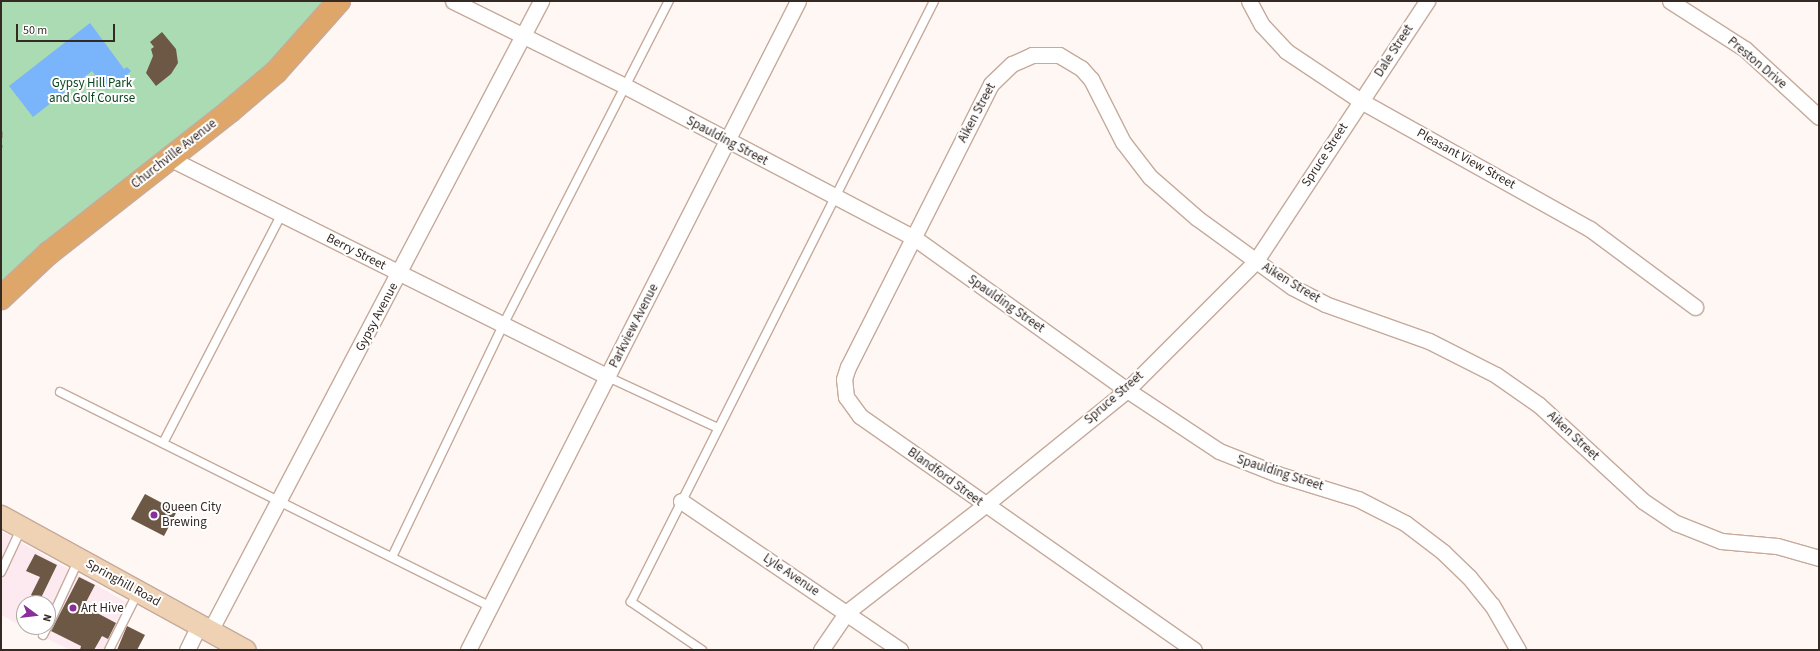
<!DOCTYPE html>
<html>
<head>
<meta charset="utf-8">
<style>
	body { margin:0 }
	#map { position:relative; width:1820px; height:651px; overflow:hidden; background:#fef7f4; font-family:"Source Sans 3",sans-serif }
	div>[style] { position:absolute }
	[style*='--x'] { left:calc(var(--x)*1px); top:calc(var(--y)*1px); width:calc(var(--w)*1px); rotate:calc(var(--a)*1deg) }
	.commercial>* { inset:0; background:#fde9f0 }
	.green>* { inset:0; background:#aadbb2 }
	.water>* { inset:0; background:#7ab4fa }
	.building>* { inset:0; background:#6c5845 }
	.roads { filter:drop-shadow(1px 0 #c6aa9b) drop-shadow(-1px 0 #c6aa9b) drop-shadow(0 1px #c6aa9b) drop-shadow(0 -1px #c6aa9b) }
	.lane>* { height:8px; margin:-4px; padding:0 4px; transform-origin:4px; border-radius:4px; background:#fff }
	.street>* { height:15px; margin:-7.5px; padding:0 7.5px; transform-origin:7.5px; border-radius:7.5px; background:#fff }
	.secondary>* { height:21px; margin:-10.5px; padding:0 10.5px; transform-origin:10.5px; border-radius:10.5px; background:#efd2b4 }
	.primary>* { height:22px; margin:-11px; padding:0 11px; transform-origin:11px; border-radius:11px; background:#dfa66a }
	.rail>* { height:3px; margin-top:-1.5px; transform-origin:0; background:repeating-linear-gradient(90deg,#908783 0 7px,transparent 0 14px) }
	.dots>* { width:11px; height:11px; translate:-50% -50%; box-sizing:border-box; border:2px solid #fff; border-radius:50% }
	span { translate:-50% -50%; white-space:nowrap; text-align:center; line-height:1.15; -webkit-text-stroke:4px #fff; paint-order:stroke }
	.street-label { font-size:13px; color:#352924 }
	.park-label { font-size:13px; color:#0a451e }
	.poi-label { font-size:13px; color:#352924 }
	.left { translate:0 -50%; text-align:left }
	.frame { position:absolute; inset:0; border:2px solid #352924; pointer-events:none }
	.north { position:absolute; left:16px; top:595px; width:40px; height:40px; box-sizing:border-box; background:#fff; border:1px solid #aea9a7; border-radius:50%; rotate:105deg; font-size:11px; font-weight:700; line-height:16px; text-align:center; color:#352924 }
	.north::after { content:''; display:block; margin:auto; width:14px; height:18px; background:#8a2e99; clip-path:polygon(50% 0,100% 100%,50% 72%,0 100%) }
	.scale { position:absolute; left:16px; top:24px; width:99px; height:18px; box-sizing:border-box; border:2px solid #352924; border-top:0; padding-left:5px; font-size:12px; line-height:14px; white-space:nowrap; color:#352924; -webkit-text-stroke:3px #fff; paint-order:stroke }
</style>
</head>
<body>
<div id="map">
	<div class="commercial">
		<div style="clip-path:polygon(1px 531px,133px 606px,112px 650px,70px 650px,24px 627px,48px 627px,48px 603px,24px 603px,24px 627px,1px 615px)"></div>
	</div>
	<div class="green">
		<div style="clip-path:polygon(1px 1px,325px 1px,272px 61px,229px 100px,57px 233px,1px 288px)"></div>
	</div>
	<div class="water">
		<div style="clip-path:polygon(90px 23px,124px 69px,127px 67px,131px 71px,116px 86px,114px 84px,107px 90px,92px 71px,33px 117px,9px 86px)"></div>
	</div>
	<div class="building">
		<div style="clip-path:polygon(162px 32px,176px 49px,178px 63px,171px 74px,156px 86px,146px 73px,153px 56px,151px 49px,154px 47px,150px 42px)"></div>
		<div style="clip-path:polygon(145px 494px,177px 511px,164px 536px,131px 519px)"></div>
		<div style="clip-path:polygon(35px 554px,57px 565px,40px 600px,31px 595px,40px 577px,26px 571px)"></div>
		<div style="clip-path:polygon(79px 577px,95px 585px,84px 606px,116px 623px,108px 639px,102px 636px,94px 650px,80px 650px,81px 646px,51px 631px)"></div>
		<div style="clip-path:polygon(127px 626px,145px 635px,137px 650px,117px 650px)"></div>
	</div>
	<div class="roads">
		<div class="lane">
			<div style="--x:608;--y:377;--w:121;--a:24.9"></div>
			<div style="--x:60;--y:392;--w:482;--a:26.5"></div>
			<div style="--x:163;--y:443;--w:257;--a:-62.6"></div>
			<div style="--x:392;--y:557;--w:257;--a:-64.4"></div>
			<div style="--x:503;--y:325;--w:364;--a:-62.9"></div>
			<div style="--x:1;--y:572;--w:50;--a:-65"></div>
			<div style="--x:48;--y:626;--w:74;--a:-65.2"></div>
			<div style="--x:43;--y:635;--w:9;--a:-63"></div>
			<div style="--x:109;--y:650;--w:65;--a:-63.4"></div>
			<div style="--x:702;--y:650;--w:86;--a:-145.9"></div>
			<div style="--x:631;--y:602;--w:673;--a:-63.24"></div>
		</div>
		<div class="street">
			<div style="--x:453;--y:1;--w:192;--a:26.3"></div>
			<div style="--x:625;--y:86;--w:325;--a:27.7"></div>
			<div style="--x:913;--y:237;--w:263;--a:35.6"></div>
			<div style="--x:1127;--y:390;--w:110;--a:33.5"></div>
			<div style="--x:1219;--y:451;--w:62;--a:21.6"></div>
			<div style="--x:1277;--y:474;--w:85;--a:17.2"></div>
			<div style="--x:1358;--y:499;--w:53;--a:27.1"></div>
			<div style="--x:1405;--y:523;--w:48;--a:37.3"></div>
			<div style="--x:1443;--y:552;--w:36;--a:44"></div>
			<div style="--x:1469;--y:577;--w:36;--a:51"></div>
			<div style="--x:1492;--y:605;--w:52;--a:60"></div>
			<div style="--x:1249;--y:1;--w:27;--a:62"></div>
			<div style="--x:1262;--y:25;--w:35;--a:47"></div>
			<div style="--x:1286;--y:51;--w:90;--a:33.7"></div>
			<div style="--x:1361;--y:101;--w:262;--a:29.2"></div>
			<div style="--x:1590;--y:229;--w:131;--a:36.6"></div>
			<div style="--x:1670;--y:1;--w:89;--a:32.6"></div>
			<div style="--x:1745;--y:49;--w:100;--a:42.6"></div>
			<div style="--x:169;--y:158;--w:491;--a:26.5"></div>
			<div style="--x:681;--y:501;--w:265;--a:34.2"></div>
			<div style="--x:210;--y:631;--w:712;--a:-62.28"></div>
			<div style="--x:187;--y:650;--w:28;--a:-64"></div>
			<div style="--x:468;--y:650;--w:728;--a:-63.05"></div>
			<div style="--x:821;--y:650;--w:46;--a:-55.6"></div>
			<div style="--x:847;--y:612;--w:175;--a:-37.8"></div>
			<div style="--x:985;--y:505;--w:183;--a:-39"></div>
			<div style="--x:1127;--y:390;--w:181;--a:-45"></div>
			<div style="--x:1255;--y:262;--w:313;--a:-56.6"></div>
			<div style="--x:1194;--y:650;--w:408;--a:-145"></div>
			<div style="--x:860;--y:416;--w:24;--a:-126"></div>
			<div style="--x:846;--y:397;--w:18;--a:-96"></div>
			<div style="--x:844;--y:379;--w:13;--a:-72"></div>
			<div style="--x:848;--y:367;--w:317;--a:-63.2"></div>
			<div style="--x:991;--y:84;--w:29;--a:-44"></div>
			<div style="--x:1012;--y:64;--w:22;--a:-24"></div>
			<div style="--x:1032;--y:55;--w:27;--a:0"></div>
			<div style="--x:1059;--y:55;--w:26;--a:31"></div>
			<div style="--x:1081;--y:68;--w:15;--a:48"></div>
			<div style="--x:1091;--y:79;--w:71;--a:63.1"></div>
			<div style="--x:1123;--y:142;--w:44;--a:52.4"></div>
			<div style="--x:1150;--y:177;--w:62;--a:41.1"></div>
			<div style="--x:1197;--y:218;--w:117;--a:36"></div>
			<div style="--x:1292;--y:287;--w:37;--a:27"></div>
			<div style="--x:1325;--y:304;--w:110;--a:19.6"></div>
			<div style="--x:1429;--y:341;--w:75;--a:26.9"></div>
			<div style="--x:1496;--y:375;--w:52;--a:34.9"></div>
			<div style="--x:1539;--y:405;--w:142;--a:42.7"></div>
			<div style="--x:1643;--y:501;--w:40;--a:34"></div>
			<div style="--x:1676;--y:523;--w:48;--a:21.8"></div>
			<div style="--x:1721;--y:541;--w:56;--a:5.1"></div>
			<div style="--x:1777;--y:546;--w:44;--a:15.9"></div>
		</div>
		<div class="secondary">
			<div style="--x:1;--y:516;--w:278;--a:28.8"></div>
		</div>
		<div class="primary">
			<div style="--x:1;--y:298;--w:66;--a:-43.2"></div>
			<div style="--x:49;--y:253;--w:230;--a:-38.1"></div>
			<div style="--x:230;--y:111;--w:60;--a:-40.3"></div>
			<div style="--x:276;--y:72;--w:95;--a:-48.4"></div>
		</div>
	</div>
	<div class="rail">
		<div style="--x:1;--y:131;--w:16;--a:90"></div>
	</div>
	<div class="dots">
		<div style="left:154px;top:515px;background:#8a2e99"></div>
		<div style="left:73px;top:608px;background:#8a2e99"></div>
	</div>
	<div class="street-label">
		<span style="left:1394px;top:51px;rotate:-57deg">Dale Street</span>
		<span style="left:1757px;top:63px;rotate:40deg">Preston Drive</span>
		<span style="left:977px;top:113px;rotate:-62deg">Aiken Street</span>
		<span style="left:727px;top:141px;rotate:28deg">Spaulding Street</span>
		<span style="left:174px;top:154px;rotate:-38deg">Churchville Avenue</span>
		<span style="left:1325px;top:155px;rotate:-57deg">Spruce Street</span>
		<span style="left:1466px;top:159px;rotate:29deg">Pleasant View Street</span>
		<span style="left:356px;top:252px;rotate:27deg">Berry Street</span>
		<span style="left:1291px;top:283px;rotate:31deg">Aiken Street</span>
		<span style="left:1006px;top:304px;rotate:35deg">Spaulding Street</span>
		<span style="left:377px;top:317px;rotate:-62deg">Gypsy Avenue</span>
		<span style="left:634px;top:326px;rotate:-63deg">Parkview Avenue</span>
		<span style="left:1114px;top:398px;rotate:-41deg">Spruce Street</span>
		<span style="left:1573px;top:436px;rotate:43deg">Aiken Street</span>
		<span style="left:1280px;top:473px;rotate:18deg">Spaulding Street</span>
		<span style="left:945px;top:477px;rotate:36deg">Blandford Street</span>
		<span style="left:791px;top:575px;rotate:34deg">Lyle Avenue</span>
		<span style="left:123px;top:583px;rotate:29deg">Springhill Road</span>
	</div>
	<div class="park-label">
		<span style="left:92px;top:91px">Gypsy Hill Park<br>and Golf Course</span>
	</div>
	<div class="poi-label">
		<span class="left" style="left:162px;top:515px">Queen City<br>Brewing</span>
		<span class="left" style="left:81px;top:608px">Art Hive</span>
	</div>
	<div class="frame"></div>
	<div class="north">N</div>
	<div class="scale">50 m</div>
</div>
</body>
</html>
